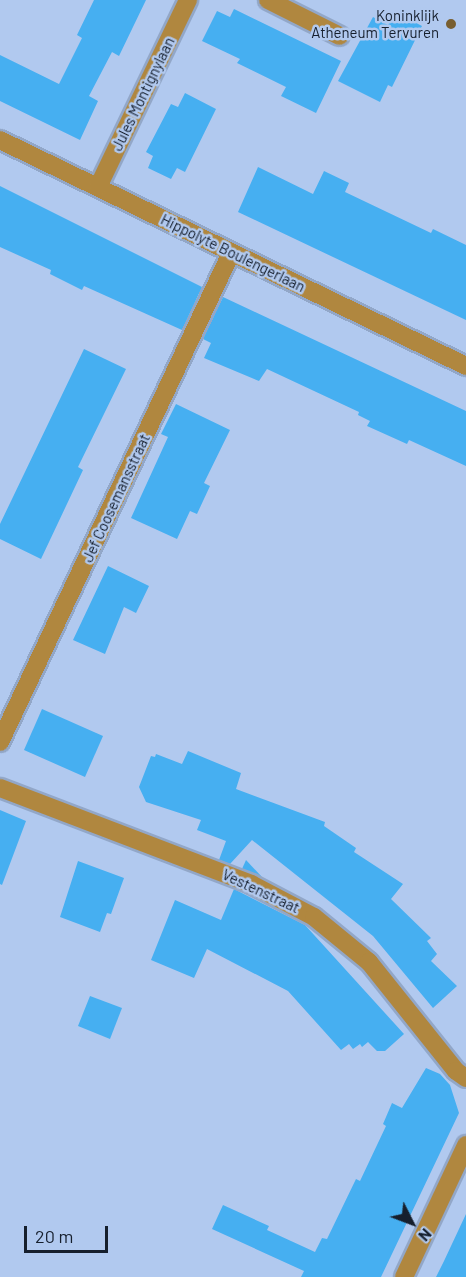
<!DOCTYPE html>
<html>
<head>
<meta charset="utf-8">
<style>
	body { margin:0 }
	#map { position:relative; width:466px; height:1277px; overflow:hidden; background:#b1c9ef; font-family:Barlow,sans-serif }
	div>[style] { position:absolute }
	[style*='--x'] { left:calc(var(--x)*1px); top:calc(var(--y)*1px); width:calc(var(--w)*1px); rotate:calc(var(--a)*1deg) }
	.building>* { inset:0; background:#46aff1 }
	.roads { filter:drop-shadow(2px 0 #92a7c8) drop-shadow(-2px 0 #92a7c8) drop-shadow(0 2px #92a7c8) drop-shadow(0 -2px #92a7c8) }
	.minor>* { height:18px; margin:-9px; padding:0 9px; transform-origin:9px; border-radius:9px; background:#b0873f }
	.dots>* { width:16px; height:16px; translate:-50% -50%; box-sizing:border-box; border:3px solid #b1c9ef; border-radius:50% }
	span { translate:-50% -50%; white-space:nowrap; text-align:center; line-height:1.15; -webkit-text-stroke:5px #b1c9ef; paint-order:stroke }
	.poi-label { font-size:15px; color:#161f2d }
	.right { translate:-100% -50%; text-align:right }
	.street-label { font-size:15px; color:#161f2d }
	.north { position:absolute; left:382px; top:1193px; width:60px; height:60px; -webkit-text-stroke:4px #b1c9ef; paint-order:stroke; rotate:132deg; font-size:16px; font-weight:700; line-height:24px; text-align:center; color:#161f2d }
	.north::after { content:''; display:block; margin:auto; width:21px; height:27px; background:#161f2d; clip-path:polygon(50% 0,100% 100%,50% 72%,0 100%) }
	.scale { position:absolute; left:24px; top:1226px; width:84px; height:27px; box-sizing:border-box; border:3px solid #161f2d; border-top:0; padding-left:8px; font-size:18px; line-height:21px; white-space:nowrap; color:#161f2d; -webkit-text-stroke:4px #b1c9ef; paint-order:stroke }
</style>
</head>
<body>
<div id="map">
	<div class="building">
		<div style="clip-path:polygon(94px 0,146px 0,119px 56px,112px 52px,89px 96px,98px 101px,80px 140px,0 101px,0 55px,59px 84px,82px 38px,77px 35px)"></div>
		<div style="clip-path:polygon(234px 9px,341px 61px,316px 113px,281px 96px,286px 87px,237px 63px,240px 59px,202px 41px,217px 11px,230px 17px)"></div>
		<div style="clip-path:polygon(395px 12px,422px 26px,392px 87px,388px 85px,380px 102px,338px 81px,373px 17px,388px 25px)"></div>
		<div style="clip-path:polygon(185px 93px,216px 109px,185px 172px,177px 168px,171px 179px,148px 168px,153px 156px,146px 152px,171px 104px,178px 107px)"></div>
		<div style="clip-path:polygon(258px 167px,313px 194px,324px 171px,349px 183px,345px 192px,431px 233px,433px 229px,466px 245px,466px 320px,238px 212px)"></div>
		<div style="clip-path:polygon(0 186px,202px 287px,182px 330px,84px 286px,82px 290px,50px 274px,51px 270px,0 247px)"></div>
		<div style="clip-path:polygon(223px 297px,466px 411px,466px 466px,409px 440px,407px 444px,367px 426px,370px 421px,358px 415px,359px 412px,267px 369px,259px 381px,204px 358px,211px 343px,203px 339px)"></div>
		<div style="clip-path:polygon(84px 349px,126px 369px,78px 467px,83px 470px,41px 559px,0 539px,0 524px)"></div>
		<div style="clip-path:polygon(176px 404px,230px 430px,204px 483px,210px 486px,197px 514px,190px 511px,177px 539px,131px 518px,168px 437px,161px 434px)"></div>
		<div style="clip-path:polygon(108px 566px,149px 586px,136px 613px,124px 607px,105px 654px,73px 640px)"></div>
		<div style="clip-path:polygon(42px 709px,103px 736px,85px 777px,24px 750px)"></div>
		<div style="clip-path:polygon(188px 751px,241px 773px,236px 789px,325px 822px,324px 826px,356px 848px,354px 852px,403px 884px,391px 899px,431px 938px,427px 941px,437px 954px,431px 961px,457px 986px,433px 1008px,373px 936px,252px 840px,230px 864px,219px 860px,226px 841px,197px 830px,201px 820px,146px 802px,139px 787px,151px 756px,155px 757px,156px 754px,182px 764px)"></div>
		<div style="clip-path:polygon(0 810px,26px 821px,2px 885px,0 884px)"></div>
		<div style="clip-path:polygon(246px 860px,262px 877px,242px 869px)"></div>
		<div style="clip-path:polygon(78px 861px,124px 878px,111px 914px,107px 913px,100px 932px,60px 917px)"></div>
		<div style="clip-path:polygon(234px 889px,305px 925px,404px 1034px,385px 1051px,377px 1051px,368px 1042px,362px 1047px,360px 1044px,353px 1049px,349px 1044px,341px 1050px,288px 991px,207px 949px,194px 978px,151px 960px,175px 900px,221px 920px)"></div>
		<div style="clip-path:polygon(90px 996px,122px 1008px,110px 1039px,78px 1026px)"></div>
		<div style="clip-path:polygon(426px 1068px,440px 1074px,450px 1085px,459px 1113px,381px 1277px,301px 1277px,304px 1271px,212px 1229px,223px 1205px,269px 1226px,267px 1230px,315px 1252px,322px 1238px,327px 1239px,356px 1179px,360px 1181px,386px 1126px,383px 1124px,392px 1103px,402px 1108px)"></div>
		<div style="clip-path:polygon(466px 1214px,466px 1277px,436px 1277px,444px 1261px)"></div>
	</div>
	<div class="roads">
		<div class="minor">
			<div style="--x:268;--y:0;--w:80;--a:26.6"></div>
			<div style="--x:0;--y:140;--w:518;--a:25.87"></div>
			<div style="--x:98;--y:187;--w:208;--a:-64.3"></div>
			<div style="--x:0;--y:742;--w:541;--a:-64.71"></div>
			<div style="--x:0;--y:788;--w:269;--a:20.9"></div>
			<div style="--x:251;--y:884;--w:71;--a:27.6"></div>
			<div style="--x:314;--y:917;--w:71;--a:39.3"></div>
			<div style="--x:369;--y:962;--w:139;--a:51.4"></div>
			<div style="--x:456;--y:1071;--w:12;--a:35"></div>
			<div style="--x:404;--y:1277;--w:146;--a:-64.8"></div>
		</div>
	</div>
	<div class="dots">
		<div style="left:451px;top:24px;background:#785e30"></div>
	</div>
	<div class="poi-label">
		<span class="right" style="left:439px;top:24px">Koninklijk<br>Atheneum Tervuren</span>
	</div>
	<div class="street-label">
		<span style="left:143px;top:94px;rotate:-64deg">Jules Montignylaan</span>
		<span style="left:233px;top:253px;rotate:26deg">Hippolyte Boulengerlaan</span>
		<span style="left:116px;top:498px;rotate:-65deg">Jef Coosemansstraat</span>
		<span style="left:261px;top:891px;rotate:25deg">Vestenstraat</span>
	</div>
	<div class="north">N</div>
	<div class="scale">20 m</div>
</div>
</body>
</html>
